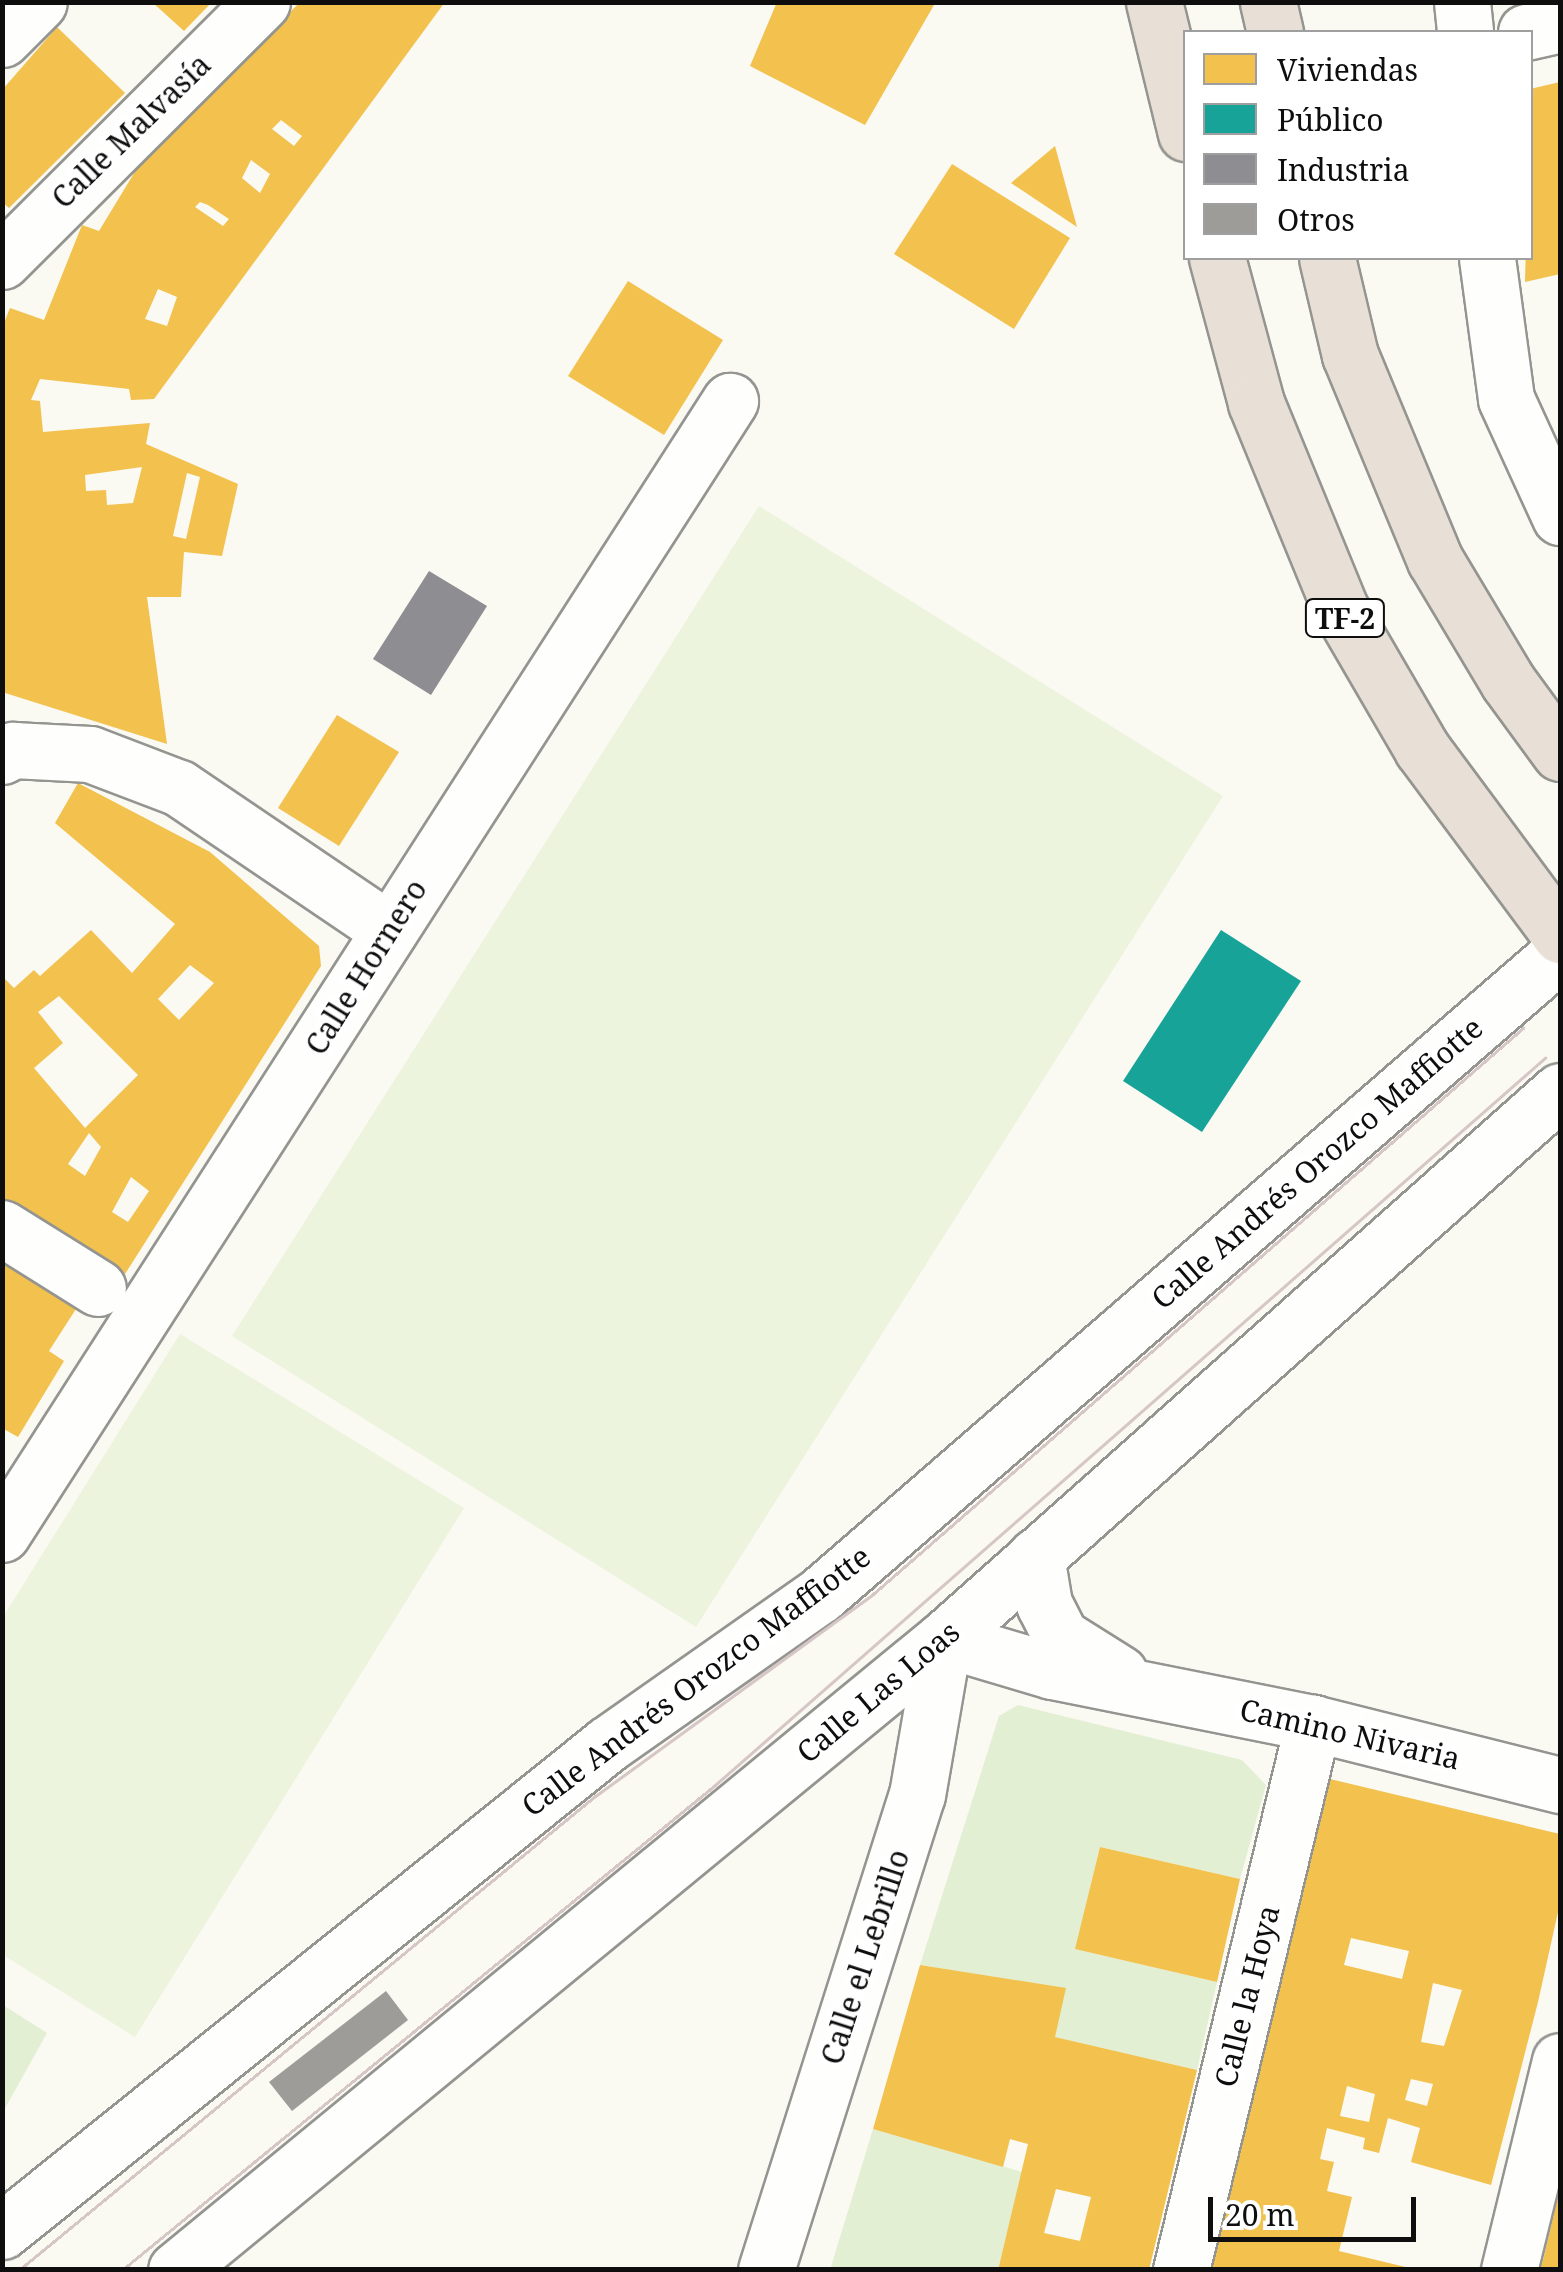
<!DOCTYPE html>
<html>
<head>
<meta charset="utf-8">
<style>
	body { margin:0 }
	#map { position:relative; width:1563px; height:2272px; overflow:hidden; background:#faf9f2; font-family:"Noto Serif",serif }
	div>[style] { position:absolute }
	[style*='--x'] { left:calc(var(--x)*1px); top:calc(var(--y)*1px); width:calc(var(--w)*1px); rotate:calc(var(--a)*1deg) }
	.green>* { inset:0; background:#e3efd3 }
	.pitch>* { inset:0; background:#ecf4dd }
	.homes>* { inset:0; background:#f2c14e }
	.public>* { inset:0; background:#17a398 }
	.industry>* { inset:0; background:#8d8d92 }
	.building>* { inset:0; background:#9e9c98 }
	.roads { filter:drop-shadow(2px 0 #949491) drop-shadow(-2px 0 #949491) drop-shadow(0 2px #949491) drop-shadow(0 -2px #949491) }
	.minor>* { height:55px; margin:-27.5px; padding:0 27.5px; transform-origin:27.5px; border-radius:27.5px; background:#fefefd }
	.highway>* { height:55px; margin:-27.5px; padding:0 27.5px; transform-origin:27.5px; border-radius:27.5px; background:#e8e0d6 }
	.tram>* { height:2.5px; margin:-1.25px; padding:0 1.25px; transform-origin:1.25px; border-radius:1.25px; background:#d6c6c5 }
	span { translate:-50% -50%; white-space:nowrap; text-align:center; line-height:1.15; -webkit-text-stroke:10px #fff; paint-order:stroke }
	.shield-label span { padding:2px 8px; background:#fff; border:2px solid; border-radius:8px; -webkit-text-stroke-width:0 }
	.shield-label { font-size:28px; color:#0e0e0e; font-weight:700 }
	.street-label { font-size:30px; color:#0e0e0e }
	.frame { position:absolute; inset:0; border:5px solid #0e0e0e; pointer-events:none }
	.legend { position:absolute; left:1183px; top:30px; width:350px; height:230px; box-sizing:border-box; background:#fff; border:2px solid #9f9f9f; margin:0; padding:12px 18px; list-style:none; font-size:30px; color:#0e0e0e }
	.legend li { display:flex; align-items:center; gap:20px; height:50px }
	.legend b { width:50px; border:2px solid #9f9f9f }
	.scale { position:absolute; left:1208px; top:2197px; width:208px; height:45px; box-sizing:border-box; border:5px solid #0e0e0e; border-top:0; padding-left:12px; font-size:30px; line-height:35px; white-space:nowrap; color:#0e0e0e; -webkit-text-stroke:8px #fff; paint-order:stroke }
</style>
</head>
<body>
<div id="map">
	<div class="green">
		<div style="clip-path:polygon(1018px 1705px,1242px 1760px,1266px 1785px,1240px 1879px,1100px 1847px,1076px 1949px,1217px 1982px,1197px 2070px,1055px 2037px,1005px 1979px,920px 1965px,999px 1716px)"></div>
		<div style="clip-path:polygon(3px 2005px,47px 2033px,3px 2112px)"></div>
		<div style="clip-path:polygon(873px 2129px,1022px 2172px,998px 2269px,830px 2270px)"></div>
	</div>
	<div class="pitch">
		<div style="clip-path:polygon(759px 506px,1223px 796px,696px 1627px,232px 1336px)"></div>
		<div style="clip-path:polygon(180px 1334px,464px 1508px,135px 2037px,3px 1955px,3px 1617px)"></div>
	</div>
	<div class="homes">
		<div style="clip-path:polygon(152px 2px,212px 2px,184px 31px)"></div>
		<div style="clip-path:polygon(evenodd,300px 2px,445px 2px,154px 399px,131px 400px,129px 389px,40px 379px,31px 400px,40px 401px,43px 432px,150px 423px,146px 444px,238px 484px,222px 556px,184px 552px,181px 597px,147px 597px,167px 744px,2px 692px,2px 328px,10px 308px,44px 320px,82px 225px,99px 231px,136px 170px,300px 2px,281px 120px,302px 136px,294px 146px,272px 129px,281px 120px,300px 2px,251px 160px,270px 174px,260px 193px,242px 178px,251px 160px,300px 2px,200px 202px,208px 205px,229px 219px,223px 226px,195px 207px,200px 202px,300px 2px,158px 289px,177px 297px,167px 326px,145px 319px,158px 289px,300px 2px,142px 467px,133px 503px,107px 505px,106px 490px,86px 491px,85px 475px,142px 467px,300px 2px,187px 473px,200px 477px,186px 539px,173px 536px,187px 473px)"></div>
		<div style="clip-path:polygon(777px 2px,928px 2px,934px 5px,865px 125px,750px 66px)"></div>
		<div style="clip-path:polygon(57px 27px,125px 93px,9px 208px,2px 202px,2px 90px)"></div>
		<div style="clip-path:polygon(1560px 82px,1560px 274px,1525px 282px,1530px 89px)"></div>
		<div style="clip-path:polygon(1055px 146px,1077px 227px,1011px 183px)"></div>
		<div style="clip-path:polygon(952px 164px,1070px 238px,1014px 329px,894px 254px)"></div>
		<div style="clip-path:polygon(628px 281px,723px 340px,664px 435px,568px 376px)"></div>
		<div style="clip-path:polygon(337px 715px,399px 752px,339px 846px,278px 808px)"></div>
		<div style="clip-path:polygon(evenodd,78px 783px,210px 852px,319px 946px,321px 966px,118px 1285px,2px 1209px,2px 976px,14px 988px,34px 970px,40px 976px,91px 930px,132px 973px,175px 924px,55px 823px,78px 783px,190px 965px,214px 983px,179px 1020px,158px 999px,190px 965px,78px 783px,59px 996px,138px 1075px,85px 1128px,34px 1068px,63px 1043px,38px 1012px,59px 996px,78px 783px,89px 1133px,101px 1147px,85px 1176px,68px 1164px,89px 1133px,78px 783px,131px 1177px,149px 1191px,128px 1222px,112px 1212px,131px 1177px)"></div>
		<div style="clip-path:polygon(2px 1251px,83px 1298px,49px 1351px,64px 1361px,18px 1437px,2px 1428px)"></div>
		<div style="clip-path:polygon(evenodd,1330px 1779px,1560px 1834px,1560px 1903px,1538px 2002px,1491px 2185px,1411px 2162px,1420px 2128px,1388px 2118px,1379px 2153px,1363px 2149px,1365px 2138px,1327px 2128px,1320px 2159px,1334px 2162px,1327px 2191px,1352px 2197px,1339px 2251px,1418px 2270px,1211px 2270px,1330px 1779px,1351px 1938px,1409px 1951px,1402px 1979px,1344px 1965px,1351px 1938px,1330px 1779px,1433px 1983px,1462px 1990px,1444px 2046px,1421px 2042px,1433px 1983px,1330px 1779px,1411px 2079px,1433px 2084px,1427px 2106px,1405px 2100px,1411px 2079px,1330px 1779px,1347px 2086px,1375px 2094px,1369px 2122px,1340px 2116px,1347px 2086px)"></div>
		<div style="clip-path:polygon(1100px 1847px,1240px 1879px,1217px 1982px,1075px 1949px)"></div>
		<div style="clip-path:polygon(evenodd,920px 1965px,1066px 1988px,1055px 2037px,1197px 2070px,1149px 2270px,998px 2270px,1028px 2144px,1010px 2139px,1003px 2167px,873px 2129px,920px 1965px,1056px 2189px,1091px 2197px,1080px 2241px,1044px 2233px,1056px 2189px)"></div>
		<div style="clip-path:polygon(1559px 2193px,1560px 2270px,1540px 2270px,1543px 2260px)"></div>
	</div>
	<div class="public">
		<div style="clip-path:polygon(1221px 930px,1301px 981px,1202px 1132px,1123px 1081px)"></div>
	</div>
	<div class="industry">
		<div style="clip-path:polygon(429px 571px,487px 606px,431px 695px,373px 659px)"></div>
	</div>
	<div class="building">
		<div style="clip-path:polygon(386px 1991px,408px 2020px,292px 2111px,269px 2082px)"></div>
	</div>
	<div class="roads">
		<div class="minor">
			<div style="--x:1462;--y:2;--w:30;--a:84"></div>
			<div style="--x:1526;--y:32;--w:35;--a:-13"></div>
			<div style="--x:2;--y:39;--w:52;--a:-45"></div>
			<div style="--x:1487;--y:258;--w:142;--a:82.3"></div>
			<div style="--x:1506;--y:399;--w:130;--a:65.4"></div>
			<div style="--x:2;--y:261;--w:367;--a:-44.9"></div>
			<div style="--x:2;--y:756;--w:13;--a:-29"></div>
			<div style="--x:13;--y:750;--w:77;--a:3"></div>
			<div style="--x:90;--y:754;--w:95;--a:20.9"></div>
			<div style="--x:179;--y:788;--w:254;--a:34.1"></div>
			<div style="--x:2;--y:1228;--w:113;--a:32"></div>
			<div style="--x:2;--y:1534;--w:1347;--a:-57.28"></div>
			<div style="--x:1036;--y:1556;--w:49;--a:80.5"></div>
			<div style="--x:1044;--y:1604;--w:36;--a:63"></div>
			<div style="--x:1060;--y:1636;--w:70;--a:32.1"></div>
			<div style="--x:2;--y:2231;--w:777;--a:-38.79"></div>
			<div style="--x:608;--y:1744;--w:259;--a:-35.1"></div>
			<div style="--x:820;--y:1595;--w:980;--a:-40.94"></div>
			<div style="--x:176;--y:2270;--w:994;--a:-39.41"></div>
			<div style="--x:944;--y:1639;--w:824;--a:-41.66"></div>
			<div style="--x:766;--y:2270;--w:498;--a:-72.4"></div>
			<div style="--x:917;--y:1795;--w:158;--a:-80.2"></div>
			<div style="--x:944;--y:1639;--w:113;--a:16.5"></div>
			<div style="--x:1052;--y:1671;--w:266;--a:11.3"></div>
			<div style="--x:1313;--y:1723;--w:255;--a:14.1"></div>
			<div style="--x:1181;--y:2270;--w:563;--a:-76.43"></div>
			<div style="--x:1509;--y:2270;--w:215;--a:-76.3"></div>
		</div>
		<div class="highway">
			<div style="--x:1154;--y:2;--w:135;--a:76.3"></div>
			<div style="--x:1268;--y:2;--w:31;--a:77"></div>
			<div style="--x:1217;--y:258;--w:150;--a:74.9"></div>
			<div style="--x:1256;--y:403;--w:222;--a:67.7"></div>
			<div style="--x:1340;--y:608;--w:163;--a:59.8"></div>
			<div style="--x:1422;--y:749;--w:232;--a:53.4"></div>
			<div style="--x:1327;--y:258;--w:100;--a:76.7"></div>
			<div style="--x:1350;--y:355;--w:222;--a:67.5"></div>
			<div style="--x:1435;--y:560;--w:142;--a:59.1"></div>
			<div style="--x:1508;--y:682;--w:88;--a:53.8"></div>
		</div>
	</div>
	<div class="tram">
		<div style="--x:19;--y:2270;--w:745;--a:-39.44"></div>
		<div style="--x:594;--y:1797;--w:344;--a:-36"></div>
		<div style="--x:872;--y:1595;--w:863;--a:-41.05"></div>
		<div style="--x:122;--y:2270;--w:765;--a:-39.27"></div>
		<div style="--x:714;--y:1786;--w:1105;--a:-41.22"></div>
	</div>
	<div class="shield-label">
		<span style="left:1345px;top:618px">TF-2</span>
	</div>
	<div class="street-label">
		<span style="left:131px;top:131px;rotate:-44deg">Calle Malvasía</span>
		<span style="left:366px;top:967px;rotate:-58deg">Calle Hornero</span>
		<span style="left:1317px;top:1163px;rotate:-41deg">Calle Andrés Orozco Maffiotte</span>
		<span style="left:696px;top:1681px;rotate:-37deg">Calle Andrés Orozco Maffiotte</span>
		<span style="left:878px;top:1692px;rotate:-40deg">Calle Las Loas</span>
		<span style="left:1350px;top:1734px;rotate:13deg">Camino Nivaria</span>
		<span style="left:865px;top:1957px;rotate:-72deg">Calle el Lebrillo</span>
		<span style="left:1247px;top:1996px;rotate:-76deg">Calle la Hoya</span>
	</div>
	<div class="frame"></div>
	<ul class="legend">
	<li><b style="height:28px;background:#f2c14e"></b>Viviendas</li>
	<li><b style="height:28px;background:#17a398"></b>Público</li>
	<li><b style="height:28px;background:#8d8d92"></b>Industria</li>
	<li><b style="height:28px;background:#9e9c98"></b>Otros</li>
	</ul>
	<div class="scale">20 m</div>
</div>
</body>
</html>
